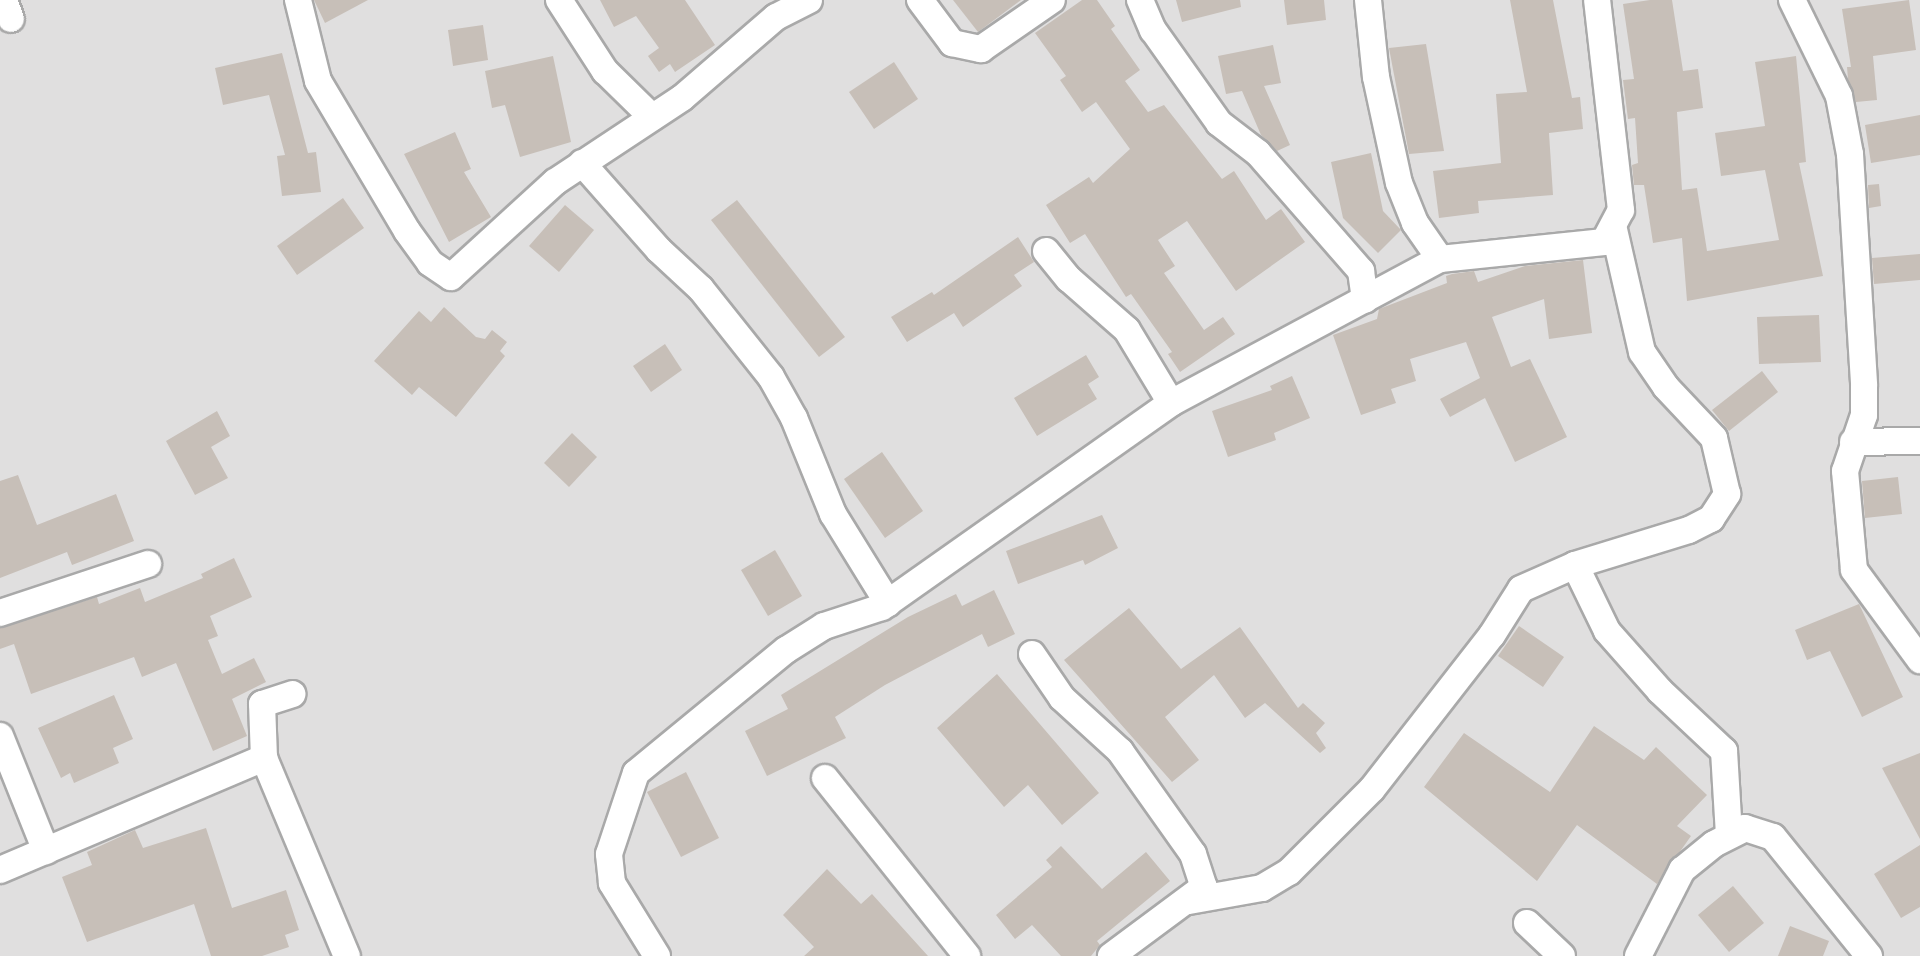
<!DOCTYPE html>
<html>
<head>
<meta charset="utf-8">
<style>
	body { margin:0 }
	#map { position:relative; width:1920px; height:956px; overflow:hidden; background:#f2efe9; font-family:"Roboto Condensed",sans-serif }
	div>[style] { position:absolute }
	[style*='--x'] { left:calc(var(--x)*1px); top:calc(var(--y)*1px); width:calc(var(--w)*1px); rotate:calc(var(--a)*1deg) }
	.residential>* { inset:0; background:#e0dfdf }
	.building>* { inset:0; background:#c7bfb8 }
	.roads { filter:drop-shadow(2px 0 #a9a9a9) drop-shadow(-2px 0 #a9a9a9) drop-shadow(0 2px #a9a9a9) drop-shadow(0 -2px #a9a9a9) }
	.minor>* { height:26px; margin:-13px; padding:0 13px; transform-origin:13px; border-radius:13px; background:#fff }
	span { translate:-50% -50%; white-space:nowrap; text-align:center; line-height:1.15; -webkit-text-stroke:5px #fff; paint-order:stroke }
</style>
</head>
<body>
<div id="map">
	<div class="residential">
		<div style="clip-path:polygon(0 0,1920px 0,1920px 956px,0 956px)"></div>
	</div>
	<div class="building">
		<div style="clip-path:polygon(314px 0,368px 0,325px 23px)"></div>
		<div style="clip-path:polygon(600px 0,685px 0,715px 45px,675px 72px,670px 64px,659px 72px,648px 56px,659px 48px,636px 16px,614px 27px)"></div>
		<div style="clip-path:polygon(953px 0,1021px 0,978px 32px)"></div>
		<div style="clip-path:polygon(1082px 0,1097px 0,1115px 26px,1111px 29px,1140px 70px,1125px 81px,1148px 112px,1164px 105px,1222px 179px,1234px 171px,1266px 220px,1281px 209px,1305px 242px,1236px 291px,1187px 221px,1158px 240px,1175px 266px,1164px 273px,1204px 330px,1223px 317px,1235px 334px,1180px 372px,1168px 354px,1172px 352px,1131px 294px,1126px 297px,1085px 234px,1070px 243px,1046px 205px,1089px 177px,1093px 183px,1130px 149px,1096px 102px,1082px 112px,1060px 80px,1066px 76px,1035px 33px)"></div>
		<div style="clip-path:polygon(1176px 0,1240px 0,1241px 7px,1182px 22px)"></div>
		<div style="clip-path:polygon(1284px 0,1324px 0,1326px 20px,1287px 25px)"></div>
		<div style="clip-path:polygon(1510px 0,1553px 0,1572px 98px,1580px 97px,1583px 129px,1549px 133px,1553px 195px,1478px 201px,1479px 213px,1439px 218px,1433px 171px,1501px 163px,1496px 94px,1527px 92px)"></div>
		<div style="clip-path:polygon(1650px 0,1672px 0,1683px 71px,1698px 69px,1703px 108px,1677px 112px,1682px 190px,1697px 188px,1707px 251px,1779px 240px,1765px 170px,1721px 176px,1715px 133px,1765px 126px,1755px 62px,1796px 56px,1806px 162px,1799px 163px,1823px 276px,1687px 301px,1682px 238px,1653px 243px,1644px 185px,1634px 185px,1632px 165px,1638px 163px,1635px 118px,1628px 119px,1623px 80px,1634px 79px,1623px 4px)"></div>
		<div style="clip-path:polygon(1909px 0,1916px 50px,1873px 56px,1877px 100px,1856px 102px,1848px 79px,1847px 67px,1851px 67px,1842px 9px)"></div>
		<div style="clip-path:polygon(483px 25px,488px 60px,453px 66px,448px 30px)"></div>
		<div style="clip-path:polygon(1426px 44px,1444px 151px,1409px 154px,1389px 48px)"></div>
		<div style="clip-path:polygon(1273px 45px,1281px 83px,1264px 86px,1290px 145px,1277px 151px,1261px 135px,1242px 91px,1226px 94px,1218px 56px)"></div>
		<div style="clip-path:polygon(282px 53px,308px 153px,316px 152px,321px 192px,282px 196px,277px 156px,285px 155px,269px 95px,223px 105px,215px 68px)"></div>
		<div style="clip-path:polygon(553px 56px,571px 142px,520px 157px,505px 105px,492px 108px,485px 71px)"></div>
		<div style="clip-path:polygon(894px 62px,918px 99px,874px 129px,849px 92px)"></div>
		<div style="clip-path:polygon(1920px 115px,1920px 155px,1871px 163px,1865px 125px)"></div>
		<div style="clip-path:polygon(455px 132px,471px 169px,464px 172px,491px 217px,449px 242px,404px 154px)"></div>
		<div style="clip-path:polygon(1371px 153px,1383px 211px,1401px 230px,1378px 253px,1343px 218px,1331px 162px)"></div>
		<div style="clip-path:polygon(1879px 184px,1881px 206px,1869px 208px,1868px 185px)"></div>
		<div style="clip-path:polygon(343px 198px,364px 228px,297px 275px,277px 246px)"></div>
		<div style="clip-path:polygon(737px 200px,845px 337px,819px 357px,711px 220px)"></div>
		<div style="clip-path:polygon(565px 205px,594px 230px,559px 272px,529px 246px)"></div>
		<div style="clip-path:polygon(1018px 237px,1034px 262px,1014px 275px,1022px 286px,963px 327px,954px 313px,907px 342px,891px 317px,932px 292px,934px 295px)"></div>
		<div style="clip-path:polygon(1920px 254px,1920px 280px,1874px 284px,1872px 258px)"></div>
		<div style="clip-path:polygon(1583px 260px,1592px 333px,1549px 339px,1544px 299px,1492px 317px,1511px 367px,1530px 359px,1567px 437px,1515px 462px,1485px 398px,1450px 417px,1440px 399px,1480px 378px,1466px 342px,1410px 359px,1416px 381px,1391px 389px,1396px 403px,1361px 415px,1333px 335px,1377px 319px,1379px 309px,1447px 283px,1446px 276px,1452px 274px,1474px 271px,1478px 282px,1525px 266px)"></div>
		<div style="clip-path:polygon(444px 307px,476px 337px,485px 339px,492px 330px,507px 342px,500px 351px,505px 356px,456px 417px,419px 387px,412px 395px,374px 361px,419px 311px,431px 322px)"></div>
		<div style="clip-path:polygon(1819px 315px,1821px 362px,1759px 364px,1757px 317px)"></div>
		<div style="clip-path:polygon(665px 344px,682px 370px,651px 392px,633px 366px)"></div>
		<div style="clip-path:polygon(1086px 355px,1099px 377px,1088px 384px,1097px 399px,1037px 436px,1014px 398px)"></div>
		<div style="clip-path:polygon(1762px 371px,1778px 392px,1729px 431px,1712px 410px)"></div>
		<div style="clip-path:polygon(1292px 376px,1310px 418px,1274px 433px,1276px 440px,1228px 457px,1212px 411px,1272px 390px,1270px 386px)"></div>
		<div style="clip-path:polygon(217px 411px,230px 436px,211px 447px,228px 478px,195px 495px,166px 441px)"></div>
		<div style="clip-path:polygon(572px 433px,597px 457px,569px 487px,544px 463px)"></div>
		<div style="clip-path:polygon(882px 452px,923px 511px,885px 538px,844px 479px)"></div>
		<div style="clip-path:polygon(18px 475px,37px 525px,116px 494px,134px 541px,72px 565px,67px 552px,0 578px,0 481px)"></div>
		<div style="clip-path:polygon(1898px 477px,1902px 514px,1865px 518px,1862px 481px)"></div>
		<div style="clip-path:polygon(1102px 515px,1118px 548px,1085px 565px,1083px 560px,1018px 584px,1006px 551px)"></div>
		<div style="clip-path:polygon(775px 550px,802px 596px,768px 616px,741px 570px)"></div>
		<div style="clip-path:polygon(234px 558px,252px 597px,210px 616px,218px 636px,208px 640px,222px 674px,254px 658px,266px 682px,232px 699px,247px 736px,213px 751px,176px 663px,142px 677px,134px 657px,31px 694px,14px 644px,0 649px,0 628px,97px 597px,99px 604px,140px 588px,145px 602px,203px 578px,201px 574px)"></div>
		<div style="clip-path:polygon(994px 590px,1015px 634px,988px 647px,982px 634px,885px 685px,835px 717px,846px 738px,767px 776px,745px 731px,788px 709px,781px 695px,908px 617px,956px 594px,962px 606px)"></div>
		<div style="clip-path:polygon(1859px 604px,1903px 697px,1862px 717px,1830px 651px,1807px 660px,1795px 630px)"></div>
		<div style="clip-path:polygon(1129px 608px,1181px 669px,1240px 627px,1298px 708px,1303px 703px,1325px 723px,1316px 733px,1326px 748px,1320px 753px,1265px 703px,1245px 718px,1214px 675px,1165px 717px,1199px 760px,1172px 782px,1064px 660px)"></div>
		<div style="clip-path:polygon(1519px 626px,1564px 657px,1543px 687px,1498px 656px)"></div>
		<div style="clip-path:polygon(997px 674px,1099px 793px,1062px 825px,1028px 785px,1004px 807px,937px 728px)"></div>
		<div style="clip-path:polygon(114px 695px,133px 739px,113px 748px,119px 763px,74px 783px,70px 773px,61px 778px,38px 728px)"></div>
		<div style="clip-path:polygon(1594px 726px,1644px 760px,1656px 747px,1707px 795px,1677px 826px,1691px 836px,1657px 884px,1577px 825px,1537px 881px,1424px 787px,1464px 733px,1550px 792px)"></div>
		<div style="clip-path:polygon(1920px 753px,1920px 839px,1882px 768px)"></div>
		<div style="clip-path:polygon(686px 772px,719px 838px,681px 857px,647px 792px)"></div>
		<div style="clip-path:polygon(206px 828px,232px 908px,286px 890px,299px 930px,285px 935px,289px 947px,262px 956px,211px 956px,194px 904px,87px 942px,62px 877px,92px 865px,87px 852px,135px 830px,143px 848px)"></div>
		<div style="clip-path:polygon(1920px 845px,1920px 907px,1901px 918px,1874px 874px)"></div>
		<div style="clip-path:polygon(1061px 846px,1102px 889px,1146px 852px,1170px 881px,1097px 941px,1100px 945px,1091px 956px,1061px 956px,1032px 925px,1015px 939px,996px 915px,1052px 867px,1046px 860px)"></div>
		<div style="clip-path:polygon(827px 869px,861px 904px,872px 894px,928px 956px,804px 956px,814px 947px,783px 915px)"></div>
		<div style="clip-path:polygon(1733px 886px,1764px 923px,1729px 952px,1698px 915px)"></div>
		<div style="clip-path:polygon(1790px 926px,1829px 941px,1823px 956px,1778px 956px)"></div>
	</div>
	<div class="roads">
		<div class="minor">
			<div style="--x:4;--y:0;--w:20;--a:70"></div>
			<div style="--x:298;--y:0;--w:83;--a:76.1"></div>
			<div style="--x:318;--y:81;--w:174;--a:59.3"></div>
			<div style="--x:407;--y:231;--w:39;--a:54"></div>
			<div style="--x:430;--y:263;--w:25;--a:34"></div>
			<div style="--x:451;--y:277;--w:141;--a:-42.4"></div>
			<div style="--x:555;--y:182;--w:152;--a:-33.5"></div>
			<div style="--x:682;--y:98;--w:124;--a:-40.8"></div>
			<div style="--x:776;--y:17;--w:37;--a:-27"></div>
			<div style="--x:559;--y:0;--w:85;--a:57.1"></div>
			<div style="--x:605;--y:71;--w:66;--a:44.4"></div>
			<div style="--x:920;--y:0;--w:54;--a:53.3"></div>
			<div style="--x:952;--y:43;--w:30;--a:12"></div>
			<div style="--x:981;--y:49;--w:86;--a:-34.6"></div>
			<div style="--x:1140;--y:0;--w:33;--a:67"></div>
			<div style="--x:1153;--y:30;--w:114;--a:54.6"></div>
			<div style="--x:1219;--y:123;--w:49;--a:37.6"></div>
			<div style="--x:1258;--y:153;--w:157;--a:48.9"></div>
			<div style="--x:1361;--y:271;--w:29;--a:82"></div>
			<div style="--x:1368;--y:0;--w:77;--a:84.1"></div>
			<div style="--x:1376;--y:77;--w:108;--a:77.8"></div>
			<div style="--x:1399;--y:183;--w:43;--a:68.2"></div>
			<div style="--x:1415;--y:223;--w:44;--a:55.2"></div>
			<div style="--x:1792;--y:0;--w:107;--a:63.9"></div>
			<div style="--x:1839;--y:96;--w:59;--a:79.3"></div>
			<div style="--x:1850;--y:154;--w:232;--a:86.5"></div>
			<div style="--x:1864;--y:386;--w:29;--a:90"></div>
			<div style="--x:1864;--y:415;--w:59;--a:108.7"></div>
			<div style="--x:1845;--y:471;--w:99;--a:84.8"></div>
			<div style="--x:1854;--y:570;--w:112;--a:53.7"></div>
			<div style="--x:582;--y:163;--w:116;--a:48.5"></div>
			<div style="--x:659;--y:250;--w:57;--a:42.9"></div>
			<div style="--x:701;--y:289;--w:112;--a:51.5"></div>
			<div style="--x:771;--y:377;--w:47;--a:60.7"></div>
			<div style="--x:794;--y:418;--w:104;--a:67.9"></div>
			<div style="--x:833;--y:514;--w:105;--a:58.3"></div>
			<div style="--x:1046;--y:251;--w:36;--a:51"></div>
			<div style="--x:1069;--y:279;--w:77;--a:41.3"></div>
			<div style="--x:1127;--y:330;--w:85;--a:58.9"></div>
			<div style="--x:1853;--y:442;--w:67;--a:-0.9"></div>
			<div style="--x:1575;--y:565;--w:73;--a:64.1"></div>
			<div style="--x:1607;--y:631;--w:80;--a:48.5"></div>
			<div style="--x:1660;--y:691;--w:88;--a:43.2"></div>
			<div style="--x:1724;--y:751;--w:83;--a:86.6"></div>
			<div style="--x:0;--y:613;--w:156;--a:-18.3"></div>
			<div style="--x:1032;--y:654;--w:53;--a:55.7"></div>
			<div style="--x:1062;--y:698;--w:79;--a:42.4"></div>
			<div style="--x:1120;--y:751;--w:126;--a:54.7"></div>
			<div style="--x:1193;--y:854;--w:35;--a:72"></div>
			<div style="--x:1204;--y:887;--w:116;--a:143.4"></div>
			<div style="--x:0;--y:736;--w:124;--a:68.2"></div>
			<div style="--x:264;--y:758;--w:54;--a:-92.1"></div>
			<div style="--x:262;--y:704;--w:32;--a:-18"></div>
			<div style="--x:825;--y:778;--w:228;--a:51.4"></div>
			<div style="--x:0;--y:870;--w:287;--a:-23"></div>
			<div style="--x:264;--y:758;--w:215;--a:67.3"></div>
			<div style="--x:1189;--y:901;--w:74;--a:-10.1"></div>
			<div style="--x:1262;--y:888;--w:31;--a:-31"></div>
			<div style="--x:1289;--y:872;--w:117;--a:-45"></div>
			<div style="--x:1372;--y:789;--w:195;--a:-52.1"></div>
			<div style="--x:1492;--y:635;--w:54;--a:-57.8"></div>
			<div style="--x:1521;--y:589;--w:59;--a:-24"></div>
			<div style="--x:1575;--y:565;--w:119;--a:-17.1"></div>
			<div style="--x:1689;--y:530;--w:25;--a:-27"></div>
			<div style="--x:1711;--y:519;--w:30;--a:-57"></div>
			<div style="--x:1727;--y:494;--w:57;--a:-103.1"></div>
			<div style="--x:1714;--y:438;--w:70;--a:-133.3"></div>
			<div style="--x:1666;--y:387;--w:42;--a:-124.4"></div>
			<div style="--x:1642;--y:352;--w:125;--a:-102.9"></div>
			<div style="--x:1527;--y:923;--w:48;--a:43.3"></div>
			<div style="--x:657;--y:956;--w:86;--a:-121.7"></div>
			<div style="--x:612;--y:883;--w:29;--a:-96"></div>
			<div style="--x:609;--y:854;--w:85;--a:-71.6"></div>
			<div style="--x:636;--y:773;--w:194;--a:-39.4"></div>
			<div style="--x:786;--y:650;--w:45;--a:-32.3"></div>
			<div style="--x:824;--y:626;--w:61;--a:-18.1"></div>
			<div style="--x:882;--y:607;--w:354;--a:-35.2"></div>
			<div style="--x:1171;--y:403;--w:305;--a:-28.2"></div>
			<div style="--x:1440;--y:259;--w:165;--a:-5.9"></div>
			<div style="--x:1604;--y:242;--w:36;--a:-62"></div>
			<div style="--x:1621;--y:210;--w:211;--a:-96.5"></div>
			<div style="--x:1638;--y:956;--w:97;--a:-62.9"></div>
			<div style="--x:1682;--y:870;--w:41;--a:-39.1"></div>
			<div style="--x:1714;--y:844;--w:35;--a:-27"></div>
			<div style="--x:1745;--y:828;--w:29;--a:18"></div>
			<div style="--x:1773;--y:837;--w:153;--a:51.1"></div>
		</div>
	</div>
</div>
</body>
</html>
